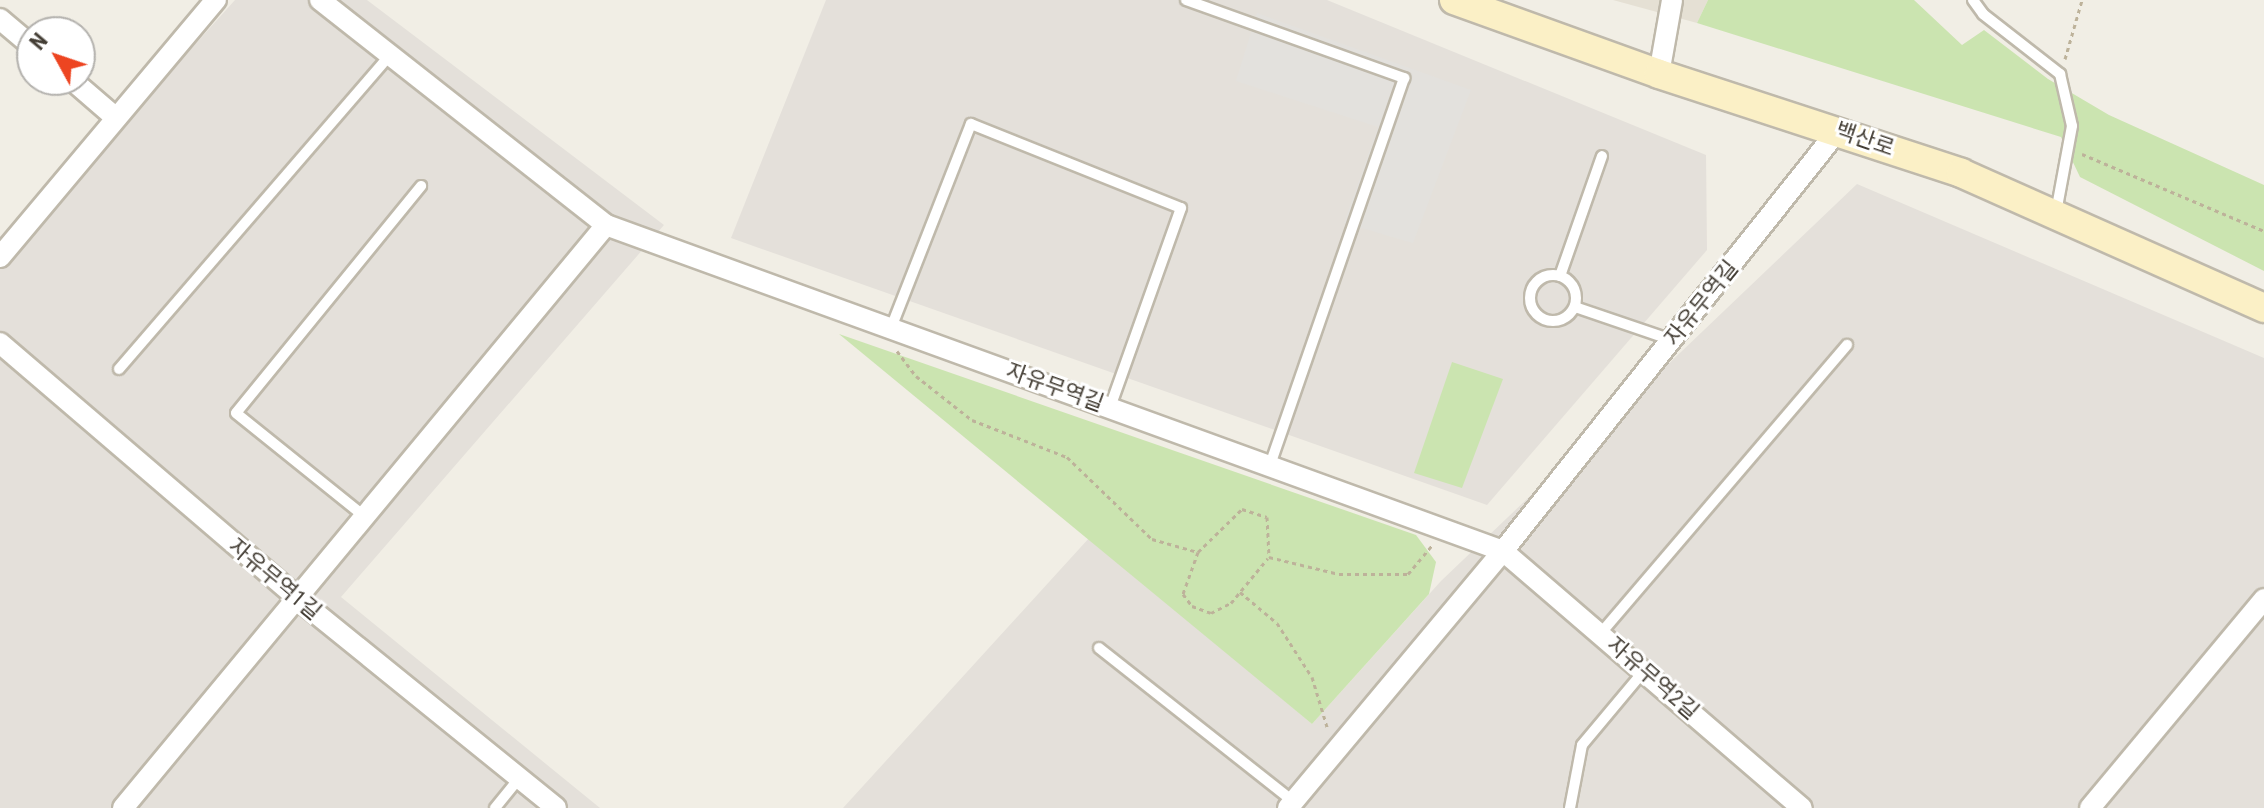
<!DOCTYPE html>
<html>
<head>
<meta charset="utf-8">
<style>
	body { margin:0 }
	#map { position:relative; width:2264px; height:808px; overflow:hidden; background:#f1eee5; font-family:"Roboto Condensed","Noto Sans KR",sans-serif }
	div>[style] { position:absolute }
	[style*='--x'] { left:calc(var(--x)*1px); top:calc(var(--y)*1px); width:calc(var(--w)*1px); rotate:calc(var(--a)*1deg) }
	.residential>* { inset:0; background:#e5e0d4 }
	.industrial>* { inset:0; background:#e4e0da }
	.green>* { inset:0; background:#cbe4b0 }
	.parking>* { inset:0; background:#e3e1dd }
	.path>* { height:3px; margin-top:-1.5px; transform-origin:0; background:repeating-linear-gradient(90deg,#bdb29a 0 4px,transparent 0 8px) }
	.roads { filter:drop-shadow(2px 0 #bfb9ab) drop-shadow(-2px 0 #bfb9ab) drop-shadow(0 2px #bfb9ab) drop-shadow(0 -2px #bfb9ab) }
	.lane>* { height:10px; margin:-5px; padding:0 5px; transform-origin:5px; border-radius:5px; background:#fff }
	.lane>.ring { margin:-5px; padding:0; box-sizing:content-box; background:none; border:10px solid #fff; border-radius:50% }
	.street>* { height:20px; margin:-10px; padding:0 10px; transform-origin:10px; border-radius:10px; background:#fff }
	.secondary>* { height:28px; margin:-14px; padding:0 14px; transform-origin:14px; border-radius:14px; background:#fbf0c6 }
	span { translate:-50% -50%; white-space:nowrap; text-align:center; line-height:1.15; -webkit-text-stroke:6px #fff; paint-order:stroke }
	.street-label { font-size:22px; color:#443e35 }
	.north { position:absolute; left:16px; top:16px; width:80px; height:80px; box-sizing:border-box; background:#fff; border:2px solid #b4b2ae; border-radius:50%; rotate:310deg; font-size:22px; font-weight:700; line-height:32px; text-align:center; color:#443e35 }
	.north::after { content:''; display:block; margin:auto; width:28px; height:36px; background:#ed4521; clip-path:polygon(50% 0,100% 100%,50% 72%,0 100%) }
</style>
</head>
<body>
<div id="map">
	<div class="residential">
		<div style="clip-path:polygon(1613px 0,1708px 0,1697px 23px)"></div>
	</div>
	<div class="industrial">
		<div style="clip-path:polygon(235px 0,367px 0,664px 225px,341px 597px,600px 808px,0 808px,0 261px)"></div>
		<div style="clip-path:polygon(826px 0,1327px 0,1706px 155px,1707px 250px,1487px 505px,731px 238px)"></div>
		<div style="clip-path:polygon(1857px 184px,2264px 358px,2264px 808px,843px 808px,1090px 537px,1312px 724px,1441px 581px)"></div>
	</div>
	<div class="green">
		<div style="clip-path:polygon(1708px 0,1914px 0,1962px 45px,1984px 30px,2048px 79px,2109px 115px,2264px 185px,2264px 271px,2080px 177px,2061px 137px,1697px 23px)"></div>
		<div style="clip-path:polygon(839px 334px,1416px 535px,1436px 562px,1429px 594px,1312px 724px)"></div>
		<div style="clip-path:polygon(1452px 362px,1503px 379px,1462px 488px,1414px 473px)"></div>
	</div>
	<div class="parking">
		<div style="clip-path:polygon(1257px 13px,1471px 90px,1413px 243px,1344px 223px,1378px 127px,1236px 81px)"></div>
	</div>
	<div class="path">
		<div style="--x:2065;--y:59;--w:61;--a:-73.9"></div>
		<div style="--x:2082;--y:154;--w:198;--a:22.9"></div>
		<div style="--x:897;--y:351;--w:31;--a:53"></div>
		<div style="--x:916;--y:376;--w:71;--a:38.2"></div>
		<div style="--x:972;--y:420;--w:102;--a:21.3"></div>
		<div style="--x:1067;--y:457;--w:118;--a:44"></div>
		<div style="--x:1152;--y:539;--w:48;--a:15.8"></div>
		<div style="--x:1198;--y:552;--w:62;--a:-44.3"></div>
		<div style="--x:1242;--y:509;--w:26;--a:18"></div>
		<div style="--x:1267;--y:517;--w:40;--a:87.1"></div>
		<div style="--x:1269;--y:557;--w:72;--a:13.7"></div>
		<div style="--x:1339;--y:574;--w:69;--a:0"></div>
		<div style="--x:1408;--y:574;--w:38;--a:-50"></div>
		<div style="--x:1198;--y:552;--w:45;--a:109.7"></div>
		<div style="--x:1183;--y:594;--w:15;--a:53"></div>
		<div style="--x:1192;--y:606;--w:20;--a:20"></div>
		<div style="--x:1211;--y:613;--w:22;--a:-27"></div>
		<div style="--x:1231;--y:603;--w:58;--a:-50.6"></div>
		<div style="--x:1240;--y:592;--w:48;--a:40"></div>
		<div style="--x:1277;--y:623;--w:64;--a:57.1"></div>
		<div style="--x:1312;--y:677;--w:55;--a:73.2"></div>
	</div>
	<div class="roads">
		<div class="lane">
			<div style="--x:1186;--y:0;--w:232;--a:19.7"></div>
			<div style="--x:1404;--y:78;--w:410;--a:109.1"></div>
			<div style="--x:1973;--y:0;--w:17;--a:54"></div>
			<div style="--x:1983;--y:14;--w:98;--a:37.9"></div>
			<div style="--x:2060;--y:74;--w:53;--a:77"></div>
			<div style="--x:2072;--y:126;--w:87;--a:100.5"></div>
			<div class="ring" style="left:1530px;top:275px;width:36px;height:36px"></div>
			<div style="--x:1560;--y:276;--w:127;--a:-70.7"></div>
			<div style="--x:1575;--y:307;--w:102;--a:18.8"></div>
			<div style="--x:891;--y:328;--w:219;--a:-68.6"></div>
			<div style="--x:971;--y:124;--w:226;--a:21.8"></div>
			<div style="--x:1181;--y:208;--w:211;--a:109.6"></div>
			<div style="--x:119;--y:369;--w:415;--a:-49.2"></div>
			<div style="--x:364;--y:516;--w:164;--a:-141.2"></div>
			<div style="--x:236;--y:413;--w:293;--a:-50.8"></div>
			<div style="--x:1601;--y:633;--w:379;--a:-49.5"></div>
			<div style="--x:1099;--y:648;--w:250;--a:38.3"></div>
			<div style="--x:495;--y:808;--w:38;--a:-51"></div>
			<div style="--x:1570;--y:808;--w:64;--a:-79.2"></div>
			<div style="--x:1582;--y:745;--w:95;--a:-50.1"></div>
		</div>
		<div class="street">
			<div style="--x:0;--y:19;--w:42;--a:40.2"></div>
			<div style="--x:1659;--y:74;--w:75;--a:-80"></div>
			<div style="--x:72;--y:80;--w:58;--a:40.8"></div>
			<div style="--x:606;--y:225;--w:954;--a:19.97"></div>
			<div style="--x:1503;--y:551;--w:394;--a:40.7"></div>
			<div style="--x:0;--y:257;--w:336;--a:-50"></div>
			<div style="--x:0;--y:343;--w:391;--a:40.6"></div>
			<div style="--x:297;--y:598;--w:333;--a:39"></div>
			<div style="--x:123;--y:808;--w:757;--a:-50.36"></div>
			<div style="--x:606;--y:225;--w:364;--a:-141.8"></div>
			<div style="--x:1288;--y:808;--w:335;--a:-50.1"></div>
			<div style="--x:1503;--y:551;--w:539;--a:-51.47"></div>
			<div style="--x:2090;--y:808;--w:272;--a:-50.2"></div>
		</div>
		<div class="secondary">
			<div style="--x:1454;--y:0;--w:218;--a:19.8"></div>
			<div style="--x:1659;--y:74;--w:318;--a:18.1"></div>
			<div style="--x:1961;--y:173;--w:332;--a:24"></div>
		</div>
	</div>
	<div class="street-label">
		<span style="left:1865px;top:139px;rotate:19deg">백산로</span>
		<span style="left:1701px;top:303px;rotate:-51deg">자유무역길</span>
		<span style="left:1055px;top:387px;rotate:20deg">자유무역길</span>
		<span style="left:275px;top:579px;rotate:40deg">자유무역1길</span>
		<span style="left:1653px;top:678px;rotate:41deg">자유무역2길</span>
	</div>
	<div class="north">N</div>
</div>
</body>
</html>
